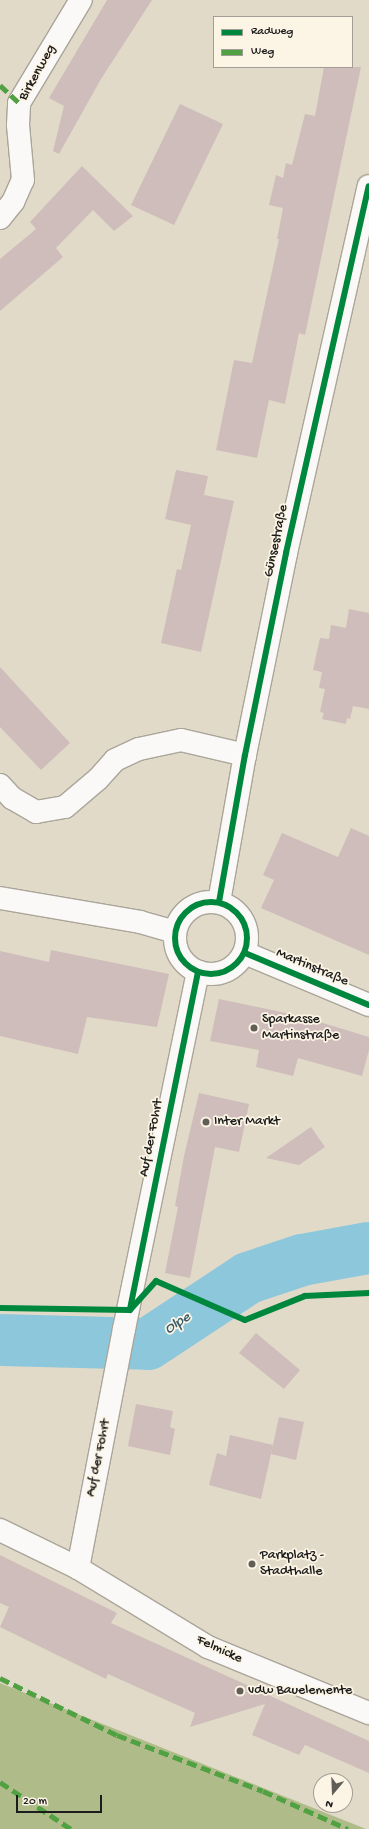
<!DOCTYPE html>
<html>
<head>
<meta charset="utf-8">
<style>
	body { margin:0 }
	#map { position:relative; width:369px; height:1829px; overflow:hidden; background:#e2dac8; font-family:"Gochi Hand",sans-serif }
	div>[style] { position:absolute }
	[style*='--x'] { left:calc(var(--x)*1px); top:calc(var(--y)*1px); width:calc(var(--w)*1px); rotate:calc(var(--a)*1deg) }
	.forest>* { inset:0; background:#afbc8a }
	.river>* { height:52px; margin:-26px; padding:0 26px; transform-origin:26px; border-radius:26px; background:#8dc7dc }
	.building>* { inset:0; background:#cebdba }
	.roads { filter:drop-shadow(1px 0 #aaa59a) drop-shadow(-1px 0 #aaa59a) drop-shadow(0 1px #aaa59a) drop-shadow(0 -1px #aaa59a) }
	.minor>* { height:22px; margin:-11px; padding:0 11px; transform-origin:11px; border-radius:11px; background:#fbf9f7 }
	.tertiary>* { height:22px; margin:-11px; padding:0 11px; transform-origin:11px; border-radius:11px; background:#fbf9f7 }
	.tertiary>.ring { margin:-11px; padding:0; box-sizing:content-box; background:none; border:22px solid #fbf9f7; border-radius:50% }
	.quiet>* { height:5px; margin-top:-2.5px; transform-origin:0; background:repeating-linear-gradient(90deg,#4fa141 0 10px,transparent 0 15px) }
	.cycleway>* { height:6px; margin:-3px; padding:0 3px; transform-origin:3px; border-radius:3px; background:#00873e }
	.cycleway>.ring { margin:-3px; padding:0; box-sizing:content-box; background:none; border:6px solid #00873e; border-radius:50% }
	.dots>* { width:11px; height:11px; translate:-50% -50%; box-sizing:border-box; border:2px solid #fcf5e5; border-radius:50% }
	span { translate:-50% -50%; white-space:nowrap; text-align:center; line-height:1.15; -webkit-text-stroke:3.5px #fcf5e5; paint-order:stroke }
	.street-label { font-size:14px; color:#1c1c1c }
	.poi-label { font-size:14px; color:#1c1c1c }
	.left { translate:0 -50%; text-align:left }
	.water-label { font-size:15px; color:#3a5d6c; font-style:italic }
	.legend { position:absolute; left:213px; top:16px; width:140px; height:52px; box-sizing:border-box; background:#fcf5e5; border:1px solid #a29e95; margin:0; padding:5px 7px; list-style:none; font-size:12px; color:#1c1c1c }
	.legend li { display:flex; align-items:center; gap:8px; height:20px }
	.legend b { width:20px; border:1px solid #a29e95 }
	.north { position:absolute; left:313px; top:1773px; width:40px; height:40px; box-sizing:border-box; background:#fcf5e5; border:1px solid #a29e95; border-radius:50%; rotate:199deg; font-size:11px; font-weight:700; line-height:16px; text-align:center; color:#1c1c1c }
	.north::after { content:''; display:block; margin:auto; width:14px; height:18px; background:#615e58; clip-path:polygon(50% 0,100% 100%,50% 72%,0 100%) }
	.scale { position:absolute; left:16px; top:1795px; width:86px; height:18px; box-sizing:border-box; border:2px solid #1c1c1c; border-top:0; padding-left:5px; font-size:12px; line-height:14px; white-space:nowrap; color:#1c1c1c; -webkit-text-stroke:3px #fcf5e5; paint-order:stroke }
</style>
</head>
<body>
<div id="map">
	<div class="forest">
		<div style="clip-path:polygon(0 1683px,366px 1829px,0 1829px)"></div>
	</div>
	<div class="river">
		<div style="--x:0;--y:1340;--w:148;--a:1.5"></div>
		<div style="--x:148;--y:1344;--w:120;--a:-33.4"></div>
		<div style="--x:248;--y:1278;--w:57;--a:-18.4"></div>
		<div style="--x:302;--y:1260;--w:68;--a:-10.2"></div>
	</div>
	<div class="building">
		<div style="clip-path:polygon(107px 0,152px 0,101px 79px,59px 154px,53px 151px,64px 106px,49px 98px)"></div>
		<div style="clip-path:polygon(324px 67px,361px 67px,305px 335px,299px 333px,285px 404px,269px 400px,257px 458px,216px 450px,234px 360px,252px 363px,279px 239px,277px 239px,283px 208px,269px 205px,276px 175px,283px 178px,286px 163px,292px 165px,305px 114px,315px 116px)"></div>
		<div style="clip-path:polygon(180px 104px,223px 124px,174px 225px,131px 205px)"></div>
		<div style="clip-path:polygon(82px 166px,133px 216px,114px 231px,93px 210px,56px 248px,63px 257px,0 311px,0 259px,36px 229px,30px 222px)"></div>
		<div style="clip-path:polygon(176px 470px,208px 476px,204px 495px,234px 501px,201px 652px,161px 643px,177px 569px,181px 570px,191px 525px,165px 519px)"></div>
		<div style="clip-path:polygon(349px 609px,369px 613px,369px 709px,353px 706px,350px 719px,347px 718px,346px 724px,322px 719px,324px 713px,320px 712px,325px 689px,319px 688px,322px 672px,313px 670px,320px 638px,329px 639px,331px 625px,346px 628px)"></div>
		<div style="clip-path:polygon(0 667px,70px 743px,41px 770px,0 727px)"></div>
		<div style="clip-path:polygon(351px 828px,369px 836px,369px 955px,261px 908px,274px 880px,263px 875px,282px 833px,338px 857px)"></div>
		<div style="clip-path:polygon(51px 950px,169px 974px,157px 1027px,87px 1017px,78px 1054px,0 1036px,0 951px,49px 962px)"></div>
		<div style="clip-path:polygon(219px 999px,300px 1016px,369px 1037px,369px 1050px,362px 1076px,298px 1058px,293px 1076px,256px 1067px,259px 1050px,210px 1041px)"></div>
		<div style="clip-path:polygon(199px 1093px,249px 1104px,239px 1152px,215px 1147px,190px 1278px,165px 1273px,178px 1207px,175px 1206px,184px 1156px)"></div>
		<div style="clip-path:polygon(311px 1127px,325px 1147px,299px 1165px,266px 1158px)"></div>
		<div style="clip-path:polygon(256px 1333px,300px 1370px,284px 1389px,239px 1353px)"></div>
		<div style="clip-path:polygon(136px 1404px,173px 1411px,170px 1427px,175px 1429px,170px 1455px,128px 1446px)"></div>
		<div style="clip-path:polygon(279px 1417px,304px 1422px,296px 1460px,271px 1454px)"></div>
		<div style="clip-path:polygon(230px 1435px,273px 1445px,261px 1499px,209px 1485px,217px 1453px,226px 1456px)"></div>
		<div style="clip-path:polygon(0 1555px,117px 1613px,111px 1623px,369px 1741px,369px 1773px,305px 1745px,299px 1755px,252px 1735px,265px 1704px,190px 1727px,195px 1713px,108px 1674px,106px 1679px,0 1627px,9px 1607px,0 1603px)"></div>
	</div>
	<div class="roads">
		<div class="minor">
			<div style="--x:0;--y:218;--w:21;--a:-51"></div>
			<div style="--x:13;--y:202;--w:24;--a:-66"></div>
			<div style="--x:23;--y:180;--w:55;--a:-95.2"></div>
			<div style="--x:18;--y:125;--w:22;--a:-87"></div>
			<div style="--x:19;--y:103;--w:120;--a:-59"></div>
			<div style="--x:0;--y:785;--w:18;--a:47"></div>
			<div style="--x:12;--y:798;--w:28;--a:30"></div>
			<div style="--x:36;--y:812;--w:29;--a:-10"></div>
			<div style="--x:65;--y:807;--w:43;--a:-40.3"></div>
			<div style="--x:98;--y:779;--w:25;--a:-48"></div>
			<div style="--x:115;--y:760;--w:26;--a:-25"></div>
			<div style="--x:139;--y:749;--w:43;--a:-12.1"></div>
			<div style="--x:181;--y:740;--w:66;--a:13.2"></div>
			<div style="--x:0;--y:1530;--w:87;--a:26"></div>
			<div style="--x:78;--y:1568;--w:152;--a:31.3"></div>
			<div style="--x:208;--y:1647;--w:174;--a:22.3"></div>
			<div style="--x:78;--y:1568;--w:243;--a:-79.1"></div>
			<div style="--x:124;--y:1329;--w:365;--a:-78.3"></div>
		</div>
		<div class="tertiary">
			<div style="--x:0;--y:898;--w:142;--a:9.7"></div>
			<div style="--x:140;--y:922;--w:36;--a:16"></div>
			<div class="ring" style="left:175px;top:902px;width:50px;height:50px"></div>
			<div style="--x:219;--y:902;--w:149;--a:-80"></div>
			<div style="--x:245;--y:755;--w:206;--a:-78.5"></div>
			<div style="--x:286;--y:553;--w:376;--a:-77.3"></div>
			<div style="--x:245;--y:953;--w:134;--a:22.8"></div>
		</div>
	</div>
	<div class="quiet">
		<div style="--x:0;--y:85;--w:26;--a:43"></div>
		<div style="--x:0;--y:1678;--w:130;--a:26"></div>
		<div style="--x:117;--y:1735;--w:156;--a:21"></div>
		<div style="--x:263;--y:1791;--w:93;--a:24.1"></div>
		<div style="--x:0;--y:1782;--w:85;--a:33.5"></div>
	</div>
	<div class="cycleway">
		<div class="ring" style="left:175px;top:902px;width:66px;height:66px"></div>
		<div style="--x:219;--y:902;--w:149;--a:-80"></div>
		<div style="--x:245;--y:755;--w:206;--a:-78.5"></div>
		<div style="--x:286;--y:553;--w:376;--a:-77.3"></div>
		<div style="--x:245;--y:953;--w:134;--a:22.8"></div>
		<div style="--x:0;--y:1308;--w:130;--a:0.9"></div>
		<div style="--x:130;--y:1310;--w:39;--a:-48"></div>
		<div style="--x:156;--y:1281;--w:97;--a:23.7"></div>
		<div style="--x:245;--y:1320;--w:65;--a:-21.8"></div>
		<div style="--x:305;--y:1296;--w:64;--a:-2.7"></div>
		<div style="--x:130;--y:1309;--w:344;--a:-78.6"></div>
	</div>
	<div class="dots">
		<div style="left:254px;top:1028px;background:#615e58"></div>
		<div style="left:206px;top:1122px;background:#615e58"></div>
		<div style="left:252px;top:1564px;background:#615e58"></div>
		<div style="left:240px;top:1691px;background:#615e58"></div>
	</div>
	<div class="street-label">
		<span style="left:38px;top:73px;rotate:-61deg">Birkenweg</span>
		<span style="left:277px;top:541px;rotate:-78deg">Günsestraße</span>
		<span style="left:312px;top:968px;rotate:23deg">Martinstraße</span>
		<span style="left:152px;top:1138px;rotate:-79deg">Auf der Fohrt</span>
		<span style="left:99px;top:1458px;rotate:-79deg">Auf der Fohrt</span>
		<span style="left:219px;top:1650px;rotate:25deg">Felmicke</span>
	</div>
	<div class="poi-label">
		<span class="left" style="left:262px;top:1028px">Sparkasse<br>Martinstraße</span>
		<span class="left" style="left:214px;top:1122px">Inter Markt</span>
		<span class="left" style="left:260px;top:1564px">Parkplatz -<br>Stadthalle</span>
		<span class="left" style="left:248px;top:1691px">vdw Bauelemente</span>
	</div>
	<div class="water-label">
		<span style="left:178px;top:1324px;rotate:-33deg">Olpe</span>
	</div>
	<ul class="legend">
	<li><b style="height:5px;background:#00873e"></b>Radweg</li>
	<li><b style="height:5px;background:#4fa141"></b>Weg</li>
	</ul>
	<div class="north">N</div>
	<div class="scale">20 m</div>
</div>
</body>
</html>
